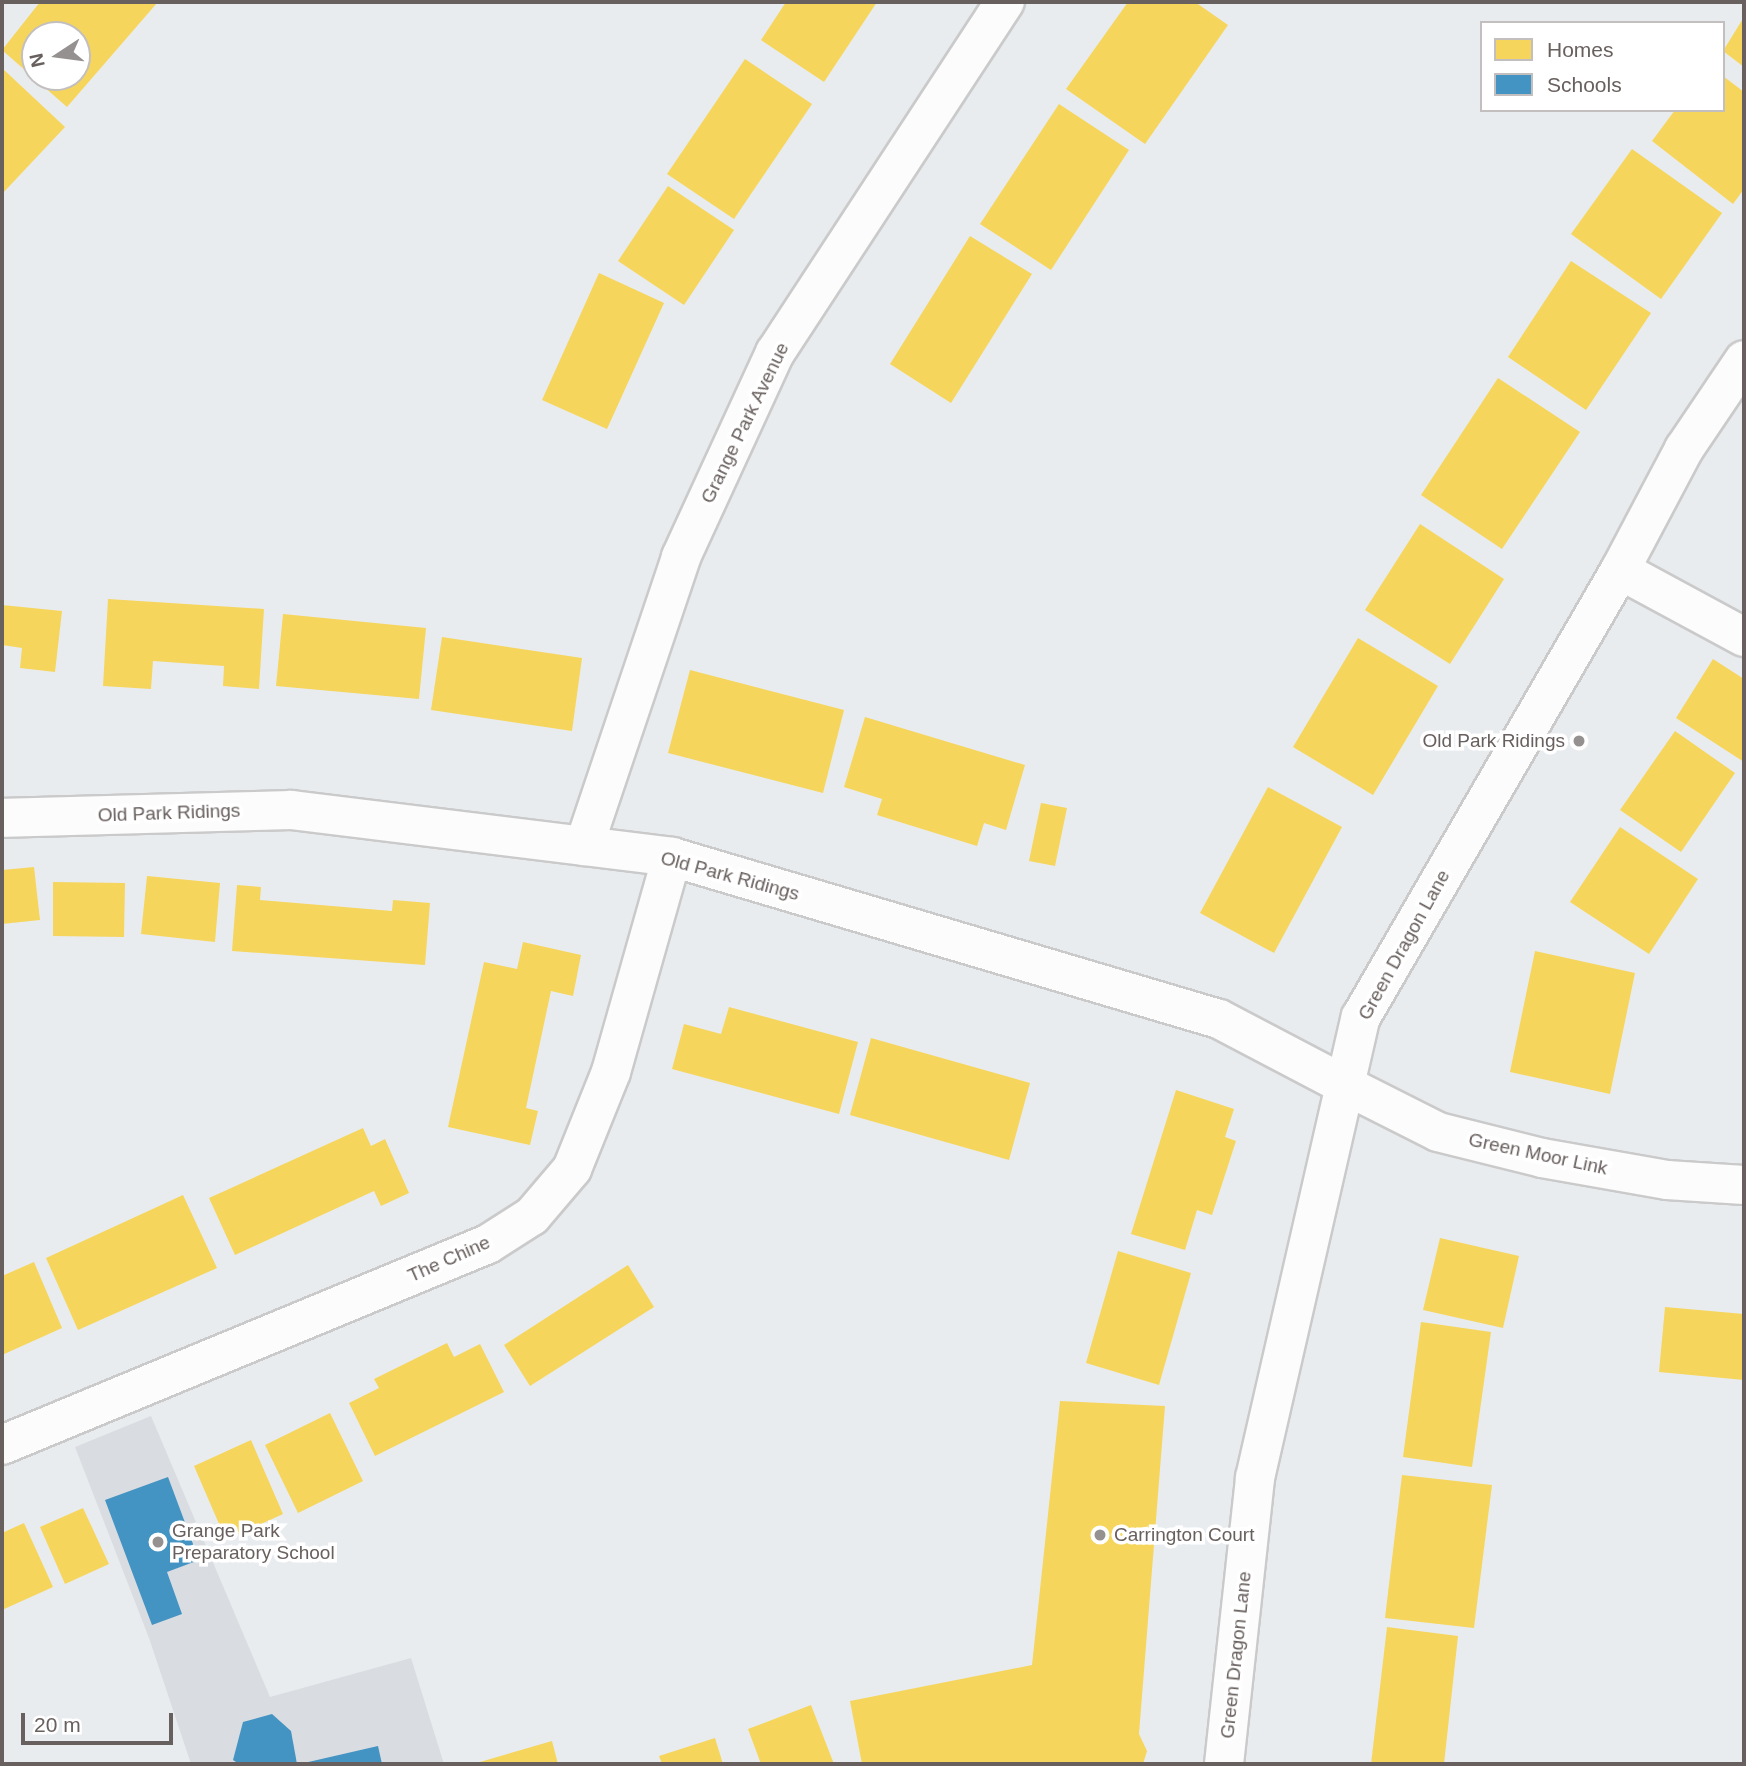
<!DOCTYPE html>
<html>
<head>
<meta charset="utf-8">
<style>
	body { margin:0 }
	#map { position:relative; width:1746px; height:1766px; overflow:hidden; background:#e9ecef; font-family:Helvetica,sans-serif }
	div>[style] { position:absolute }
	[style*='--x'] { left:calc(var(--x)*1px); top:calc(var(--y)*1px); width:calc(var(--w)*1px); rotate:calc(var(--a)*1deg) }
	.education>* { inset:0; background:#d9dce0 }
	.homes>* { inset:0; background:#f6d55c }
	.schools>* { inset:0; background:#4393c3 }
	.roads { filter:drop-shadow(2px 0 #cacaca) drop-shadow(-2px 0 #cacaca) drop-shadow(0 2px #cacaca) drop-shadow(0 -2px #cacaca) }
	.minor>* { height:38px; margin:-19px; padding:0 19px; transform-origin:19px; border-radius:19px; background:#fcfcfd }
	.tertiary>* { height:38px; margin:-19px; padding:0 19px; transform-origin:19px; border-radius:19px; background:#fcfcfd }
	.dots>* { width:19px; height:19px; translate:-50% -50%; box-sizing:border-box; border:4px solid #fff; border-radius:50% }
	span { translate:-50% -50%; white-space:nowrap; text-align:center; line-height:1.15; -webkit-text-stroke:7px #fff; paint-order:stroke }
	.street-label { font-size:19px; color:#68605e }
	.poi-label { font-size:19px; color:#68605e }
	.right { translate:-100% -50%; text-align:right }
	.left { translate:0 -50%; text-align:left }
	.frame { position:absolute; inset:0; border:4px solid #68605e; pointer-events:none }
	.legend { position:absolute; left:1480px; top:21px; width:245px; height:91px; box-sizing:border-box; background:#fff; border:2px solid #c3bfbf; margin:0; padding:9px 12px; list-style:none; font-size:21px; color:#68605e }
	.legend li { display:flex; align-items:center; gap:14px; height:35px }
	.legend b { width:35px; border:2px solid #c3bfbf }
	.north { position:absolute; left:21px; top:21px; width:70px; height:70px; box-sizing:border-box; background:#fff; border:2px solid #c3bfbf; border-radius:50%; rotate:257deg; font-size:19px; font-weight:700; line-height:28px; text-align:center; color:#68605e }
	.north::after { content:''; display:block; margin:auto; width:24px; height:32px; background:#959191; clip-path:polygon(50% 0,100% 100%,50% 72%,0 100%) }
	.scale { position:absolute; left:21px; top:1713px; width:152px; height:32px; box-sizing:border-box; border:4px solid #68605e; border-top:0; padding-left:9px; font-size:21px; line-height:24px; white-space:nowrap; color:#68605e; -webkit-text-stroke:5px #fff; paint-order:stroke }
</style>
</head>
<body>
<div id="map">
	<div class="education">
		<div style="clip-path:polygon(151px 1416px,270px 1697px,411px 1658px,444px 1764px,191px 1764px,149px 1638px,75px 1447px)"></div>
	</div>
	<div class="homes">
		<div style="clip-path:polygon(evenodd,40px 2px,155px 2px,157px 3px,67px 107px,2px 50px,40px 2px,35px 35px,77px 35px,77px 77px,35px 77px,35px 35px)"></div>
		<div style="clip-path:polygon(786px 2px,877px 2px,824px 82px,761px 40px)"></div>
		<div style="clip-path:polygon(1128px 2px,1195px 2px,1228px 25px,1145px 144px,1066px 89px)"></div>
		<div style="clip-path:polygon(1744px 17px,1744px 67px,1723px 51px)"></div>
		<div style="clip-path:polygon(745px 59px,812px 104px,734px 219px,667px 174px)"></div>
		<div style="clip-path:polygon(2px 68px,65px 127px,2px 194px)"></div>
		<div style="clip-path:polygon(1723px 76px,1744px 92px,1744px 189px,1733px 204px,1652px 141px,1675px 110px,1723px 110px)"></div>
		<div style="clip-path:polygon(1059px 104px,1129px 150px,1051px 270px,980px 224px)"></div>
		<div style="clip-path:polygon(1632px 149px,1722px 213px,1661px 299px,1571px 234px)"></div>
		<div style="clip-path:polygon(668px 186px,734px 230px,684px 305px,618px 261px)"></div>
		<div style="clip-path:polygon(970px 236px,1032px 274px,951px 403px,890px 364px)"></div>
		<div style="clip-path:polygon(1571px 261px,1651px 313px,1586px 410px,1508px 357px)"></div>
		<div style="clip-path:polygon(599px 273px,664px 303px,607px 429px,542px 400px)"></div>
		<div style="clip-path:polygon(1498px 378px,1580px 432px,1502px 549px,1421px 495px)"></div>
		<div style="clip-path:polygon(1420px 524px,1504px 579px,1450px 664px,1365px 610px)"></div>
		<div style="clip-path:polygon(108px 599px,264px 609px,259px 689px,223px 686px,224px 666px,153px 661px,151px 689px,103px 686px)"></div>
		<div style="clip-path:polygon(2px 605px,62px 611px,55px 672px,20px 668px,22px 648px,2px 645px)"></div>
		<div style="clip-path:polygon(283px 614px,426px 628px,419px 699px,276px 686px)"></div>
		<div style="clip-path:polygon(442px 637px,582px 658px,572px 731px,431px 710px)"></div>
		<div style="clip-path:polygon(1358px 638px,1438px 686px,1373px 795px,1293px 747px)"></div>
		<div style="clip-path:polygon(1713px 659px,1744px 679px,1744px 762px,1676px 718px)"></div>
		<div style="clip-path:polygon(690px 670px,844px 710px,823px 793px,668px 753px)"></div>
		<div style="clip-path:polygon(865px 717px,1025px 765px,1006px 830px,984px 823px,977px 846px,877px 815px,882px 799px,844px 787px)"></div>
		<div style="clip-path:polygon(1675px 731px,1735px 773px,1681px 852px,1620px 810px)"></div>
		<div style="clip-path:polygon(1268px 787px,1342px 827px,1274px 953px,1200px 913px)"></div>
		<div style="clip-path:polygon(1041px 803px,1067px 808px,1055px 866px,1029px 861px)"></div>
		<div style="clip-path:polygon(1620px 827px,1698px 879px,1649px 954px,1570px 902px)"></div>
		<div style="clip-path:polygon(34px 867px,40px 920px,2px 924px,2px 870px)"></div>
		<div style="clip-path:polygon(147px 876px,220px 883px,215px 942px,141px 934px)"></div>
		<div style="clip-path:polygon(53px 882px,125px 883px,124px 937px,53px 936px)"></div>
		<div style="clip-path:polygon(237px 885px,261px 887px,260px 900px,392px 911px,393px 900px,430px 903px,425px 965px,232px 951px)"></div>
		<div style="clip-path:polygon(523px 942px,581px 955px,573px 996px,551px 991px,526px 1108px,538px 1111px,530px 1145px,448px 1127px,484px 962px,517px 969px)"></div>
		<div style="clip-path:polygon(1535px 951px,1635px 973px,1610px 1094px,1510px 1072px)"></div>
		<div style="clip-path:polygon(729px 1007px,858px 1042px,839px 1114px,672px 1069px,684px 1024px,721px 1034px)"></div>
		<div style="clip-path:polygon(871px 1038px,1030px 1083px,1009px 1160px,850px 1115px)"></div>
		<div style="clip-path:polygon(1176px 1090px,1234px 1109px,1225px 1137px,1236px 1141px,1212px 1215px,1197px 1210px,1185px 1250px,1131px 1234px)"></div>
		<div style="clip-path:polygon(363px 1128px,371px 1146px,385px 1139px,409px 1193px,381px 1206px,374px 1191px,235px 1255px,209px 1198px)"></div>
		<div style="clip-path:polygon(183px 1195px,217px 1268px,78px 1330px,46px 1258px)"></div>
		<div style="clip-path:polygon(1440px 1238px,1519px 1256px,1503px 1328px,1423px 1310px)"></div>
		<div style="clip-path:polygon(1118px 1251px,1191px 1273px,1159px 1385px,1086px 1363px)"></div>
		<div style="clip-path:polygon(34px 1262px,62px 1328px,2px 1355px,2px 1276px)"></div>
		<div style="clip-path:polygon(628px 1265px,654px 1307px,530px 1386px,504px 1345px)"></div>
		<div style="clip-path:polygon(1665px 1307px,1744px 1314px,1744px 1380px,1659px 1372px)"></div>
		<div style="clip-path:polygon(1421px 1322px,1491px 1332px,1472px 1467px,1403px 1457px)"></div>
		<div style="clip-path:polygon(447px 1343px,454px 1357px,480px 1344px,504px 1392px,375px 1456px,349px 1403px,379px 1388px,374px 1379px)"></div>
		<div style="clip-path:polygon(1060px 1401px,1165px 1406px,1139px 1734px,1147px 1751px,1143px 1764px,862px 1764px,850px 1701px,1032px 1665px)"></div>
		<div style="clip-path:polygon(330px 1413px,363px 1481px,298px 1513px,265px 1445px)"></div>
		<div style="clip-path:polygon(251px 1440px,283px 1514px,226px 1540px,194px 1466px)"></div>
		<div style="clip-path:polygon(1402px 1475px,1492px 1485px,1474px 1628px,1385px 1618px)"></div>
		<div style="clip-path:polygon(83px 1508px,109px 1564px,65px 1584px,40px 1527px)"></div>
		<div style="clip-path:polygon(24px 1523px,53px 1587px,2px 1610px,2px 1533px)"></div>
		<div style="clip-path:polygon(1387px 1627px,1458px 1636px,1444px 1764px,1371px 1764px)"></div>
		<div style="clip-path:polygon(811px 1705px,834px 1764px,761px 1764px,748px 1729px)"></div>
		<div style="clip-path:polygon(715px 1738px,723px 1764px,662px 1764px,659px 1756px)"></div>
		<div style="clip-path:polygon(552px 1741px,558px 1764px,473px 1764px)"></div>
	</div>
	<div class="schools">
		<div style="clip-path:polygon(168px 1477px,199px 1560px,167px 1572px,182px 1614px,152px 1625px,105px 1500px)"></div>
		<div style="clip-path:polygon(272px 1714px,291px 1731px,297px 1764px,239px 1764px,233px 1760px,243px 1722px)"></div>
		<div style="clip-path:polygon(378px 1746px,382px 1764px,304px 1764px,304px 1763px)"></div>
	</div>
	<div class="roads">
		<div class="minor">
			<div style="--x:1620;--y:570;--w:141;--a:28.4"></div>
			<div style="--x:584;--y:846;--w:305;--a:-71.4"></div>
			<div style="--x:681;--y:557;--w:225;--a:-65.3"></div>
			<div style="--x:775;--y:353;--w:420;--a:-56.8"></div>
			<div style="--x:1343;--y:1084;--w:106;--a:26.8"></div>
			<div style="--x:1438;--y:1132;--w:107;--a:14"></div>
			<div style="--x:1542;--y:1158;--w:127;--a:10"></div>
			<div style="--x:1667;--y:1180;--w:77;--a:3.7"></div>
			<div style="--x:2;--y:1445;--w:526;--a:-22.47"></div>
			<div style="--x:488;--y:1244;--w:52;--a:-32.5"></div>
			<div style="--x:532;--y:1216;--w:62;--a:-49.6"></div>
			<div style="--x:572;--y:1169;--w:105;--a:-68.1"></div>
			<div style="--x:611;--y:1072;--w:223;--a:-74.2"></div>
		</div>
		<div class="tertiary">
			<div style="--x:2;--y:818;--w:289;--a:-1.6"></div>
			<div style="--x:291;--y:810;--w:384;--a:7"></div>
			<div style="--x:672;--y:857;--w:570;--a:16.5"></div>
			<div style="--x:1219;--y:1019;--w:140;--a:27.7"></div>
			<div style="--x:1224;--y:1764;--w:288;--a:-83.8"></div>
			<div style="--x:1255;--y:1478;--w:473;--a:-77.1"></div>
			<div style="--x:1361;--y:1017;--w:517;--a:-59.91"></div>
			<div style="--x:1620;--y:570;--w:137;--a:-62.1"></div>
			<div style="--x:1684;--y:449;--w:107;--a:-56"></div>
		</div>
	</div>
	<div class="dots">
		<div style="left:1579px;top:741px;background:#959191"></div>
		<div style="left:1100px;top:1535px;background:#959191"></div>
		<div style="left:158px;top:1542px;background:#959191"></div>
	</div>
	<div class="street-label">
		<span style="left:745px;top:423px;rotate:-64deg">Grange Park Avenue</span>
		<span style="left:169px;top:813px;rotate:-2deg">Old Park Ridings</span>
		<span style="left:730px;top:876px;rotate:15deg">Old Park Ridings</span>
		<span style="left:1404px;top:945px;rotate:-61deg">Green Dragon Lane</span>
		<span style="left:1538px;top:1154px;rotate:12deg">Green Moor Link</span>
		<span style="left:449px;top:1259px;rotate:-24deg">The Chine</span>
		<span style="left:1236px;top:1655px;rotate:-84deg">Green Dragon Lane</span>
	</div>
	<div class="poi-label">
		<span class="right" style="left:1565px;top:741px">Old Park Ridings</span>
		<span class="left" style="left:172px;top:1542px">Grange Park<br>Preparatory School</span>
		<span class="left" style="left:1114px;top:1535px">Carrington Court</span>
	</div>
	<div class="frame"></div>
	<ul class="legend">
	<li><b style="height:19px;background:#f6d55c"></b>Homes</li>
	<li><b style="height:19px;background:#4393c3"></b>Schools</li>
	</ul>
	<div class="north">N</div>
	<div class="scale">20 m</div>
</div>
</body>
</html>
